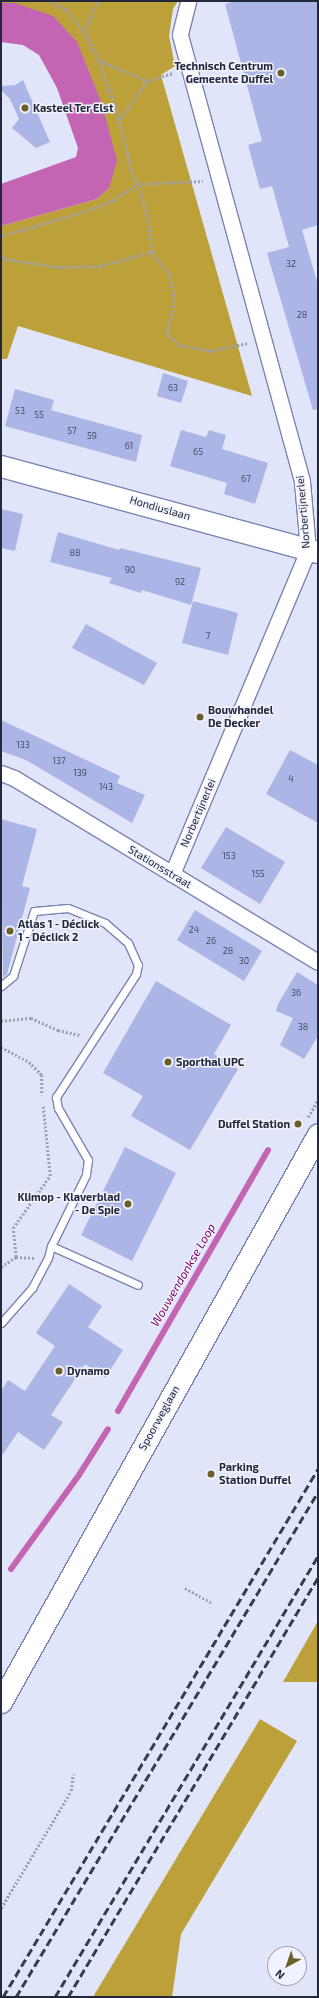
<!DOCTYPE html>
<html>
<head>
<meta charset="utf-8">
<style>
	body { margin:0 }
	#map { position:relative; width:319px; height:1998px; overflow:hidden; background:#e0e5f9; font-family:"Exo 2",sans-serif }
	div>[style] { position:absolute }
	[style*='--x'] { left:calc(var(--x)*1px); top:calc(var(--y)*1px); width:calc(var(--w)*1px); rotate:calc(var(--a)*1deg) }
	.forest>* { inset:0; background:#bca13b }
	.water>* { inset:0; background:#c365b3 }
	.stream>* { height:6px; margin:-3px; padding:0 3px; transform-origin:3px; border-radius:3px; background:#c365b3 }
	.building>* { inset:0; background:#abb6e6 }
	.path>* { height:2.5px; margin-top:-1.25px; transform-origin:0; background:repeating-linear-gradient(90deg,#9ba0b3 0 2px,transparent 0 4px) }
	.roads { filter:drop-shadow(1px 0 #7a85b2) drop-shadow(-1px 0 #7a85b2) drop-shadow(0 1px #7a85b2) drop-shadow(0 -1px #7a85b2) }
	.lane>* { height:7px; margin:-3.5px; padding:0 3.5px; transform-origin:3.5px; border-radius:3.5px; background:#fff }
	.street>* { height:15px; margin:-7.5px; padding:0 7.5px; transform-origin:7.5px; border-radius:7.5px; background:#fff }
	.secondary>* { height:21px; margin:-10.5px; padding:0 10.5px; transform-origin:10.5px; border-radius:10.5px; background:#fff }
	.rail>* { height:3px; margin-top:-1.5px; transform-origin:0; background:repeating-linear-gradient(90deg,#373c4e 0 8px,transparent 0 12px) }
	.dots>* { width:11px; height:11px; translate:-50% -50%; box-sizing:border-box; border:2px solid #f0f3fd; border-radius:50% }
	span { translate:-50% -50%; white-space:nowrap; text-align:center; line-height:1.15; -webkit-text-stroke:3px #f0f3fd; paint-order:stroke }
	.number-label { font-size:9px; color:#454c65 }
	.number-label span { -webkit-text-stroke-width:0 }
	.poi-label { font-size:11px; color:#23283a; font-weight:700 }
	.right { translate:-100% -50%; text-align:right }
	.left { translate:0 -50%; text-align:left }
	.street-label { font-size:11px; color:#23283a }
	.water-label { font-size:12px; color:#7e0071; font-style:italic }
	.frame { position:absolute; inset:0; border:2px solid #23283a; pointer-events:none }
	.north { position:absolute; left:267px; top:1946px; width:40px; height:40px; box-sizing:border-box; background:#f0f3fd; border:1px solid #9ea2af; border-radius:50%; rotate:220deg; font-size:11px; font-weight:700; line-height:16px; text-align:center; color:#23283a }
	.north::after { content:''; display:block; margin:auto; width:14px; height:18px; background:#6c5e2b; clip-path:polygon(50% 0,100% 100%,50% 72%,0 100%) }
</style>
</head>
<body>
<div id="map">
	<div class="forest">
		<div style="clip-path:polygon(1px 1px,178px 1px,173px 9px,169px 36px,175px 66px,161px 75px,252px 396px,18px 326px,7px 359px,1px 359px,1px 226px,97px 199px,109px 188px,15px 3px,1px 3px)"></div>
		<div style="clip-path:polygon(318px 1621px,318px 1682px,283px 1682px)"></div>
		<div style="clip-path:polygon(260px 1719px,297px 1741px,181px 1934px,172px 1997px,93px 1997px)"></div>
	</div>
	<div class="water">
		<div style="clip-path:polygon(1px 3px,15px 3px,53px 16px,77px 42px,102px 104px,117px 161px,109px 188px,97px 199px,1px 226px,1px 184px,76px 157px,78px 148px,57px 88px,39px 55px,23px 45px,1px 42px)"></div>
	</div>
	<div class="stream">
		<div style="--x:118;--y:1411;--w:301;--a:-60.1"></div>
		<div style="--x:11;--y:1569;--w:116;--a:-54.1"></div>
		<div style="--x:79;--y:1475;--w:54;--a:-57.8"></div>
	</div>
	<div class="building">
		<div style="clip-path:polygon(235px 1px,318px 1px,318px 225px,302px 230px,318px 285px,318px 409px,313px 410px,267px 253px,289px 247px,272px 186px,260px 189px,248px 145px,262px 141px,225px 4px)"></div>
		<div style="clip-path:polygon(23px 80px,50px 142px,36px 148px,12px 128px,19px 119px,10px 99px,1px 90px,1px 86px,15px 85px)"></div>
		<div style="clip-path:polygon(163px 373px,188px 381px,181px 403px,157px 396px)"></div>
		<div style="clip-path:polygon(15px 389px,54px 400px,51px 410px,142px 435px,136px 462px,5px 426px)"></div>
		<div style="clip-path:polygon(181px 430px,206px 437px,209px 430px,226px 435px,222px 449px,268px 463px,255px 504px,224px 494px,227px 483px,170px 466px)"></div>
		<div style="clip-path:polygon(1px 509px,23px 514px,15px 551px,1px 548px)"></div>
		<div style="clip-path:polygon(58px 532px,119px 550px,120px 548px,201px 568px,191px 605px,142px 590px,141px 593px,109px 583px,112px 578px,50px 562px)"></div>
		<div style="clip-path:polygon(193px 601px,238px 613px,228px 655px,182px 643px)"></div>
		<div style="clip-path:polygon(86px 624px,157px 663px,144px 685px,72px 648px)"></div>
		<div style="clip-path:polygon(1px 720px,120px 776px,117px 783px,145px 795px,132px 823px,26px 760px,1px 751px)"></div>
		<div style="clip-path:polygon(290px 750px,318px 765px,318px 823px,266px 794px)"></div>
		<div style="clip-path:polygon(1px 819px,37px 829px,22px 886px,30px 888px,7px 974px,3px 978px)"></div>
		<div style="clip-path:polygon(226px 827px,285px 862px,260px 904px,201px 868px)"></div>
		<div style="clip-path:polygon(195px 910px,262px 951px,244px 981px,177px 940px)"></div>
		<div style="clip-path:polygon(297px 972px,318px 985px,318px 1036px,304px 1059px,280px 1045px,293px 1018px,276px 1011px,278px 1004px)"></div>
		<div style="clip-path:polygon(156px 981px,231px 1025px,214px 1054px,238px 1069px,190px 1150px,131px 1116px,143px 1096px,103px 1073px)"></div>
		<div style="clip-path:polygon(125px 1147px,176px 1173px,132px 1261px,81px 1235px)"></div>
		<div style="clip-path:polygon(69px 1284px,102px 1306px,88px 1327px,123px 1350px,105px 1378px,85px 1364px,51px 1415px,63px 1422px,44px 1450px,18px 1432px,1px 1457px,1px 1391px,8px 1380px,25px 1391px,55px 1346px,36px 1333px)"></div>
	</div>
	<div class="path">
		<div style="--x:84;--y:32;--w:34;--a:-66"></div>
		<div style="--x:99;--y:60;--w:52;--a:23.6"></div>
		<div style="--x:120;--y:119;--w:47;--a:-54.6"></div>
		<div style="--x:147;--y:81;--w:28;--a:-17"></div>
		<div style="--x:1;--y:236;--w:93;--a:-16.3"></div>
		<div style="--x:90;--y:210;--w:25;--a:-23"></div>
		<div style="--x:113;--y:200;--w:30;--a:-33"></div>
		<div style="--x:138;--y:184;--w:16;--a:-117"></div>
		<div style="--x:131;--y:170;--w:51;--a:-103.5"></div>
		<div style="--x:119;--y:120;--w:63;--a:-108.4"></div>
		<div style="--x:99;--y:60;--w:32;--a:-118"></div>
		<div style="--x:84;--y:32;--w:30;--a:-130"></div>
		<div style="--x:65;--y:9;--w:19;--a:-155"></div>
		<div style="--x:151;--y:252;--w:32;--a:-95"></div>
		<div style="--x:148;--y:220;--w:37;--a:-106"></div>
		<div style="--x:138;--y:184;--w:65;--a:-2.6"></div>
		<div style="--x:1;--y:256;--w:5;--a:37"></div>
		<div style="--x:5;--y:259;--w:53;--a:8.7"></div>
		<div style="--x:57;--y:267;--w:43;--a:-1.3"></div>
		<div style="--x:100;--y:266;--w:53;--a:-15.4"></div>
		<div style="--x:151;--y:252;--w:29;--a:49"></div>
		<div style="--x:170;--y:274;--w:28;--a:80"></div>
		<div style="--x:175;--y:302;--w:33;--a:104"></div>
		<div style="--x:167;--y:334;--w:17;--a:40"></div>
		<div style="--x:180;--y:345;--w:31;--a:11"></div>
		<div style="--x:210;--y:351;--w:38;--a:-12"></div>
		<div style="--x:1;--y:1021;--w:30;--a:-6"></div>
		<div style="--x:31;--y:1018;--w:30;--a:24"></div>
		<div style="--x:58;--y:1030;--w:23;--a:13"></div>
		<div style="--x:1;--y:1047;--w:32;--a:28"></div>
		<div style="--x:29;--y:1062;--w:18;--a:45"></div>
		<div style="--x:42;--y:1075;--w:20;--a:90"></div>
		<div style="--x:308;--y:1117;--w:20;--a:-60"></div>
		<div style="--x:16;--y:1257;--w:29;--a:-96"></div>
		<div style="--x:13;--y:1228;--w:64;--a:-54.6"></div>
		<div style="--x:50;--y:1176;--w:70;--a:-95.7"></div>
		<div style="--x:1;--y:1267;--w:18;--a:-34"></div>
		<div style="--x:16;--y:1257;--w:18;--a:3"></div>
		<div style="--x:185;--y:1588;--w:31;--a:29"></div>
		<div style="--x:1;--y:1908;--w:136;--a:-59.1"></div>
		<div style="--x:71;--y:1791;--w:17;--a:-83"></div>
	</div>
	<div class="roads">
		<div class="lane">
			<div style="--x:1;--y:986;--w:16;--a:-40"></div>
			<div style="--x:13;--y:976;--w:68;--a:-72.1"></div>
			<div style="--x:34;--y:911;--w:34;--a:-5"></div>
			<div style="--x:68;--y:908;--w:40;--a:22"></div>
			<div style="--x:105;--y:923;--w:30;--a:41"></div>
			<div style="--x:128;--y:943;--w:24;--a:66"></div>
			<div style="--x:138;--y:965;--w:9;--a:103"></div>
			<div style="--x:136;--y:974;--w:147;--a:123"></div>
			<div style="--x:56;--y:1097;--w:11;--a:80"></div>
			<div style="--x:58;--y:1108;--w:60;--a:60"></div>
			<div style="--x:88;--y:1160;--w:15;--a:98"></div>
			<div style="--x:86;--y:1175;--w:79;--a:116.2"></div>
			<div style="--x:1;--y:1323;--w:47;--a:-48.5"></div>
			<div style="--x:32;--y:1288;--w:34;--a:-62"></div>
			<div style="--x:48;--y:1258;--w:12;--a:-76"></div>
			<div style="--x:51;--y:1246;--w:95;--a:24.1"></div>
		</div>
		<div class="street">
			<div style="--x:1;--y:773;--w:14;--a:21"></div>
			<div style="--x:14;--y:778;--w:355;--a:31.2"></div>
			<div style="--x:172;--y:874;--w:351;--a:-67.2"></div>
			<div style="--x:308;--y:550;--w:69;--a:-95"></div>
			<div style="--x:302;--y:481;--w:463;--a:-105.3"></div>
			<div style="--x:180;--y:34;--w:34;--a:-76"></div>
		</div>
		<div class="secondary">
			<div style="--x:1;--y:466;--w:328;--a:15.2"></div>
			<div style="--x:1;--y:1702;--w:650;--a:-60.83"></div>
		</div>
	</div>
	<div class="rail">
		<div style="--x:3;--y:1997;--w:615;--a:-59.18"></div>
		<div style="--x:16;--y:1997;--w:588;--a:-59.12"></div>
		<div style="--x:55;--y:1997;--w:513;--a:-59.19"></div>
		<div style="--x:68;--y:1997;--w:488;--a:-59.2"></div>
	</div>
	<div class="dots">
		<div style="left:281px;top:73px;background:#6c5e2b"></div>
		<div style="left:25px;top:108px;background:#6c5e2b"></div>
		<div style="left:200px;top:717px;background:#6c5e2b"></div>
		<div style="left:10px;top:931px;background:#6c5e2b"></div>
		<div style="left:168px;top:1062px;background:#6c5e2b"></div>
		<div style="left:298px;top:1124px;background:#6c5e2b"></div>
		<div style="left:128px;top:1204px;background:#6c5e2b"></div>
		<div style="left:59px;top:1371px;background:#6c5e2b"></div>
		<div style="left:211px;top:1474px;background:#6c5e2b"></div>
	</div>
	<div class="number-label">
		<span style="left:291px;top:264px">32</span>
		<span style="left:302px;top:315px">28</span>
		<span style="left:173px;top:388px">63</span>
		<span style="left:20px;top:411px">53</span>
		<span style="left:39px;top:415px">55</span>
		<span style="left:72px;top:431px">57</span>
		<span style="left:92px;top:436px">59</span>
		<span style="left:129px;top:446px">61</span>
		<span style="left:198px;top:452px">65</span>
		<span style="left:246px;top:479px">67</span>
		<span style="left:75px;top:553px">88</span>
		<span style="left:130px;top:570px">90</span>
		<span style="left:180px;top:582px">92</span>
		<span style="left:208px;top:636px">7</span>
		<span style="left:23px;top:745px">133</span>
		<span style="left:59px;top:761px">137</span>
		<span style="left:80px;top:773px">139</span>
		<span style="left:291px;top:779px">4</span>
		<span style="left:106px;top:787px">143</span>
		<span style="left:229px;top:856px">153</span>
		<span style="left:258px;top:874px">155</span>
		<span style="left:194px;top:930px">24</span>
		<span style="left:211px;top:941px">26</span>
		<span style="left:228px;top:951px">28</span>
		<span style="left:244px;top:961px">30</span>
		<span style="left:296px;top:993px">36</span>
		<span style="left:303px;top:1027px">38</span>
	</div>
	<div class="poi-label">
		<span class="right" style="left:273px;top:73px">Technisch Centrum<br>Gemeente Duffel</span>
		<span class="left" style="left:33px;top:108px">Kasteel Ter Elst</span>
		<span class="left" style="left:208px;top:717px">Bouwhandel<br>De Decker</span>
		<span class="left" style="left:18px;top:931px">Atlas 1 - Déclick<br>1 - Déclick 2</span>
		<span class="left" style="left:176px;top:1062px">Sporthal UPC</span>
		<span class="right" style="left:290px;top:1124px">Duffel Station</span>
		<span class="right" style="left:120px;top:1204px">Klimop - Klaverblad<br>- De Spie</span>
		<span class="left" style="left:67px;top:1371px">Dynamo</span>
		<span class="left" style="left:219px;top:1474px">Parking<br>Station Duffel</span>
	</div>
	<div class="street-label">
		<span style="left:160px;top:508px;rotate:16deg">Hondiuslaan</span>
		<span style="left:303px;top:512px;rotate:-95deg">Norbertijnerlei</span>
		<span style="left:198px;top:813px;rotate:-67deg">Norbertijnerlei</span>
		<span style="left:160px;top:867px;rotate:31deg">Stationsstraat</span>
		<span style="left:159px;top:1418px;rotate:-61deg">Spoorweglaan</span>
	</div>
	<div class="water-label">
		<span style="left:183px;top:1275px;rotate:-60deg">Wouwendonkse Loop</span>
	</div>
	<div class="frame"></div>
	<div class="north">N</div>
</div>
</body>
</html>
